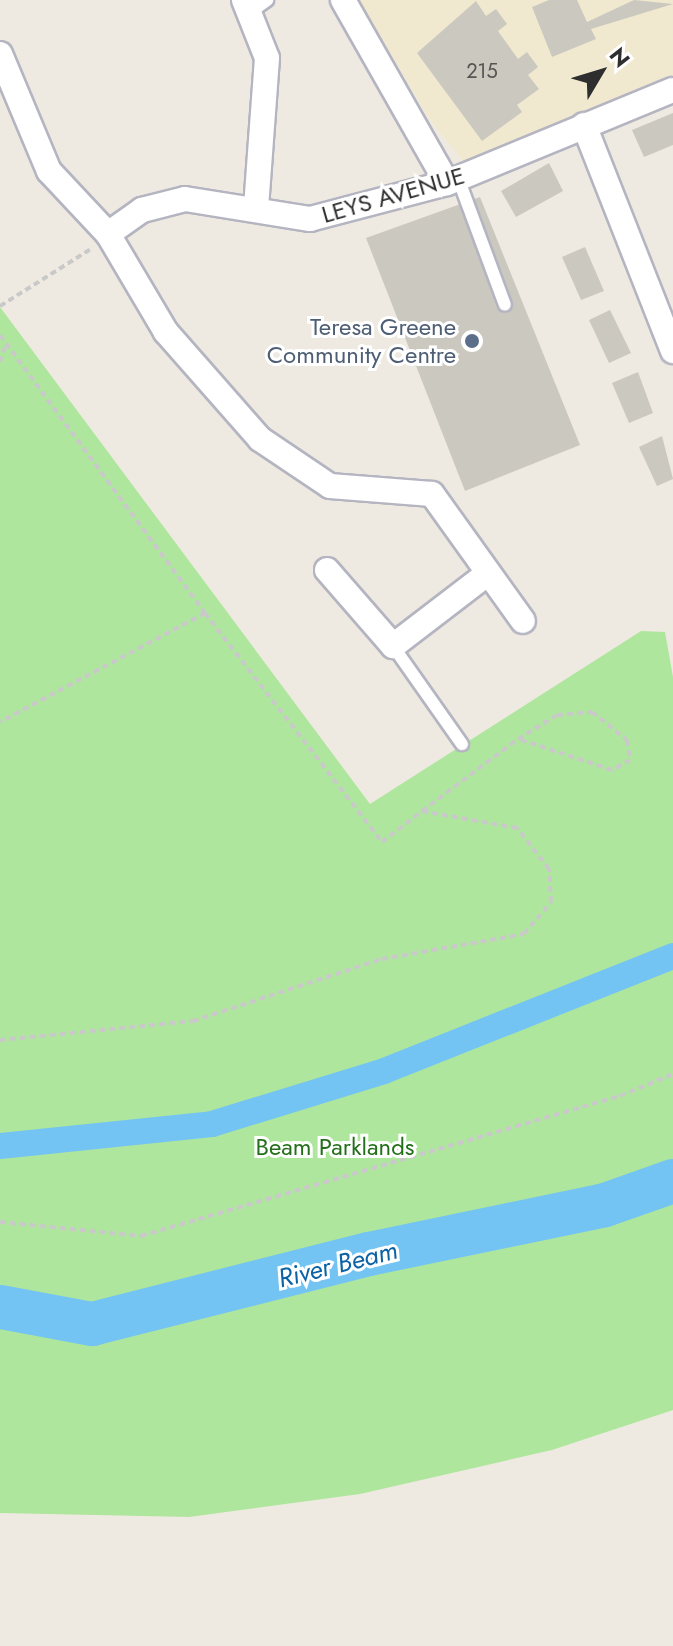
<!DOCTYPE html>
<html>
<head>
<meta charset="utf-8">
<style>
	body { margin:0 }
	#map { position:relative; width:673px; height:1646px; overflow:hidden; background:#efeae1; font-family:Jost,sans-serif }
	div>[style] { position:absolute }
	[style*='--x'] { left:calc(var(--x)*1px); top:calc(var(--y)*1px); width:calc(var(--w)*1px); rotate:calc(var(--a)*1deg) }
	.education>* { inset:0; background:#f0e9d0 }
	.green>* { inset:0; background:#afe69d }
	.canal>* { height:26px; margin:-13px; padding:0 13px; transform-origin:13px; border-radius:13px; background:#73c4f2 }
	.river>* { height:44px; margin:-22px; padding:0 22px; transform-origin:22px; border-radius:22px; background:#73c4f2 }
	.building>* { inset:0; background:#cbc8bf }
	.path>* { height:4px; margin-top:-2px; transform-origin:0; background:repeating-linear-gradient(90deg,#c9c9c9 0 6px,transparent 0 10px) }
	.roads { filter:drop-shadow(2px 0 #b4b5c1) drop-shadow(-2px 0 #b4b5c1) drop-shadow(0 2px #b4b5c1) drop-shadow(0 -2px #b4b5c1) }
	.service>* { height:12px; margin:-6px; padding:0 6px; transform-origin:6px; border-radius:6px; background:#fff }
	.minor>* { height:24px; margin:-12px; padding:0 12px; transform-origin:12px; border-radius:12px; background:#fff }
	.dots>* { width:22px; height:22px; translate:-50% -50%; box-sizing:border-box; border:4px solid #fff; border-radius:50% }
	span { translate:-50% -50%; white-space:nowrap; text-align:center; line-height:1.15; -webkit-text-stroke:6px #fff; paint-order:stroke }
	.number-label { font-size:20px; color:#555452 }
	.number-label span { -webkit-text-stroke-width:0 }
	.street-label { font-size:24px; color:#2e2e2e }
	.service-label { font-size:24px; color:#4e5e75 }
	.right { translate:-100% -50%; text-align:right }
	.park-label { font-size:24px; color:#246f1a }
	.water-label { font-size:26px; color:#0b62a5; font-style:italic }
	.north { position:absolute; left:561px; top:32px; width:80px; height:80px; -webkit-text-stroke:6px #fff; paint-order:stroke; rotate:52deg; font-size:22px; font-weight:700; line-height:32px; text-align:center; color:#2e2e2e }
	.north::after { content:''; display:block; margin:auto; width:28px; height:36px; background:#2e2e2e; clip-path:polygon(50% 0,100% 100%,50% 72%,0 100%) }
</style>
</head>
<body>
<div id="map">
	<div class="education">
		<div style="clip-path:polygon(359px 0,673px 0,673px 77px,467px 166px,430px 120px)"></div>
	</div>
	<div class="green">
		<div style="clip-path:polygon(0 307px,370px 804px,641px 631px,665px 632px,673px 677px,673px 1410px,552px 1450px,360px 1494px,189px 1517px,0 1513px)"></div>
	</div>
	<div class="canal">
		<div style="--x:0;--y:1146;--w:213;--a:-5.9"></div>
		<div style="--x:212;--y:1124;--w:180;--a:-17.1"></div>
		<div style="--x:384;--y:1071;--w:311;--a:-21.7"></div>
	</div>
	<div class="river">
		<div style="--x:0;--y:1307;--w:94;--a:10.5"></div>
		<div style="--x:92;--y:1324;--w:286;--a:-14.2"></div>
		<div style="--x:369;--y:1254;--w:241;--a:-11.7"></div>
		<div style="--x:605;--y:1205;--w:72;--a:-19.4"></div>
	</div>
	<div class="building">
		<div style="clip-path:polygon(549px 0,577px 0,587px 22px,634px 0,673px 4px,591px 29px,596px 39px,552px 57px,532px 7px)"></div>
		<div style="clip-path:polygon(476px 1px,486px 16px,496px 9px,507px 24px,498px 31px,518px 59px,527px 52px,538px 67px,528px 75px,539px 89px,517px 105px,522px 112px,482px 141px,417px 53px)"></div>
		<div style="clip-path:polygon(673px 113px,673px 145px,644px 157px,632px 130px)"></div>
		<div style="clip-path:polygon(549px 163px,563px 191px,516px 217px,501px 191px)"></div>
		<div style="clip-path:polygon(480px 197px,580px 445px,465px 491px,366px 238px)"></div>
		<div style="clip-path:polygon(585px 247px,604px 291px,581px 300px,562px 257px)"></div>
		<div style="clip-path:polygon(610px 310px,631px 353px,609px 363px,589px 320px)"></div>
		<div style="clip-path:polygon(638px 372px,653px 413px,629px 423px,612px 383px)"></div>
		<div style="clip-path:polygon(662px 436px,673px 479px,657px 486px,639px 447px)"></div>
	</div>
	<div class="path">
		<div style="--x:0;--y:306;--w:107;--a:-32.1"></div>
		<div style="--x:0;--y:335;--w:345;--a:53.6"></div>
		<div style="--x:205;--y:613;--w:232;--a:152"></div>
		<div style="--x:0;--y:362;--w:20;--a:-72"></div>
		<div style="--x:205;--y:613;--w:289;--a:52.3"></div>
		<div style="--x:382;--y:842;--w:51;--a:-37.8"></div>
		<div style="--x:0;--y:1040;--w:194;--a:-5.6"></div>
		<div style="--x:193;--y:1021;--w:199;--a:-18.2"></div>
		<div style="--x:382;--y:959;--w:144;--a:-10"></div>
		<div style="--x:524;--y:934;--w:42;--a:-49.8"></div>
		<div style="--x:551;--y:902;--w:33;--a:-93"></div>
		<div style="--x:549;--y:869;--w:52;--a:-128"></div>
		<div style="--x:517;--y:828;--w:97;--a:-169.9"></div>
		<div style="--x:422;--y:811;--w:120;--a:-36.9"></div>
		<div style="--x:518;--y:739;--w:46;--a:-31.6"></div>
		<div style="--x:557;--y:715;--w:35;--a:-5"></div>
		<div style="--x:592;--y:712;--w:45;--a:38.7"></div>
		<div style="--x:627;--y:740;--w:20;--a:81"></div>
		<div style="--x:630;--y:760;--w:21;--a:151"></div>
		<div style="--x:612;--y:770;--w:99;--a:-161.7"></div>
		<div style="--x:0;--y:1222;--w:142;--a:5.7"></div>
		<div style="--x:141;--y:1236;--w:499;--a:-16.3"></div>
		<div style="--x:620;--y:1096;--w:57;--a:-22.5"></div>
	</div>
	<div class="roads">
		<div class="service">
			<div style="--x:252;--y:11;--w:19;--a:-36"></div>
			<div style="--x:458;--y:178;--w:135;--a:69.7"></div>
			<div style="--x:393;--y:646;--w:120;--a:54.9"></div>
		</div>
		<div class="minor">
			<div style="--x:244;--y:0;--w:62;--a:68.4"></div>
			<div style="--x:267;--y:58;--w:150;--a:94.2"></div>
			<div style="--x:343;--y:0;--w:210;--a:60.4"></div>
			<div style="--x:0;--y:54;--w:127;--a:67.3"></div>
			<div style="--x:49;--y:171;--w:86;--a:46.9"></div>
			<div style="--x:108;--y:234;--w:114;--a:59.4"></div>
			<div style="--x:166;--y:332;--w:142;--a:48.7"></div>
			<div style="--x:260;--y:439;--w:84;--a:33.9"></div>
			<div style="--x:330;--y:486;--w:102;--a:4.5"></div>
			<div style="--x:432;--y:494;--w:156;--a:54.4"></div>
			<div style="--x:584;--y:125;--w:243;--a:68.5"></div>
			<div style="--x:108;--y:234;--w:42;--a:-35.2"></div>
			<div style="--x:142;--y:210;--w:44;--a:-14.3"></div>
			<div style="--x:185;--y:199;--w:127;--a:9.1"></div>
			<div style="--x:310;--y:219;--w:142;--a:-14.7"></div>
			<div style="--x:447;--y:183;--w:244;--a:-22.4"></div>
			<div style="--x:327;--y:570;--w:101;--a:49"></div>
			<div style="--x:393;--y:646;--w:118;--a:-37.5"></div>
		</div>
	</div>
	<div class="dots">
		<div style="left:472px;top:341px;background:#5c6f8a"></div>
	</div>
	<div class="number-label">
		<span style="left:482px;top:71px">215</span>
	</div>
	<div class="street-label">
		<span style="left:393px;top:195px;rotate:-16deg">LEYS AVENUE</span>
	</div>
	<div class="service-label">
		<span class="right" style="left:456px;top:341px">Teresa Greene<br>Community Centre</span>
	</div>
	<div class="park-label">
		<span style="left:335px;top:1147px">Beam Parklands</span>
	</div>
	<div class="water-label">
		<span style="left:338px;top:1265px;rotate:-14deg">River Beam</span>
	</div>
	<div class="north">N</div>
</div>
</body>
</html>
